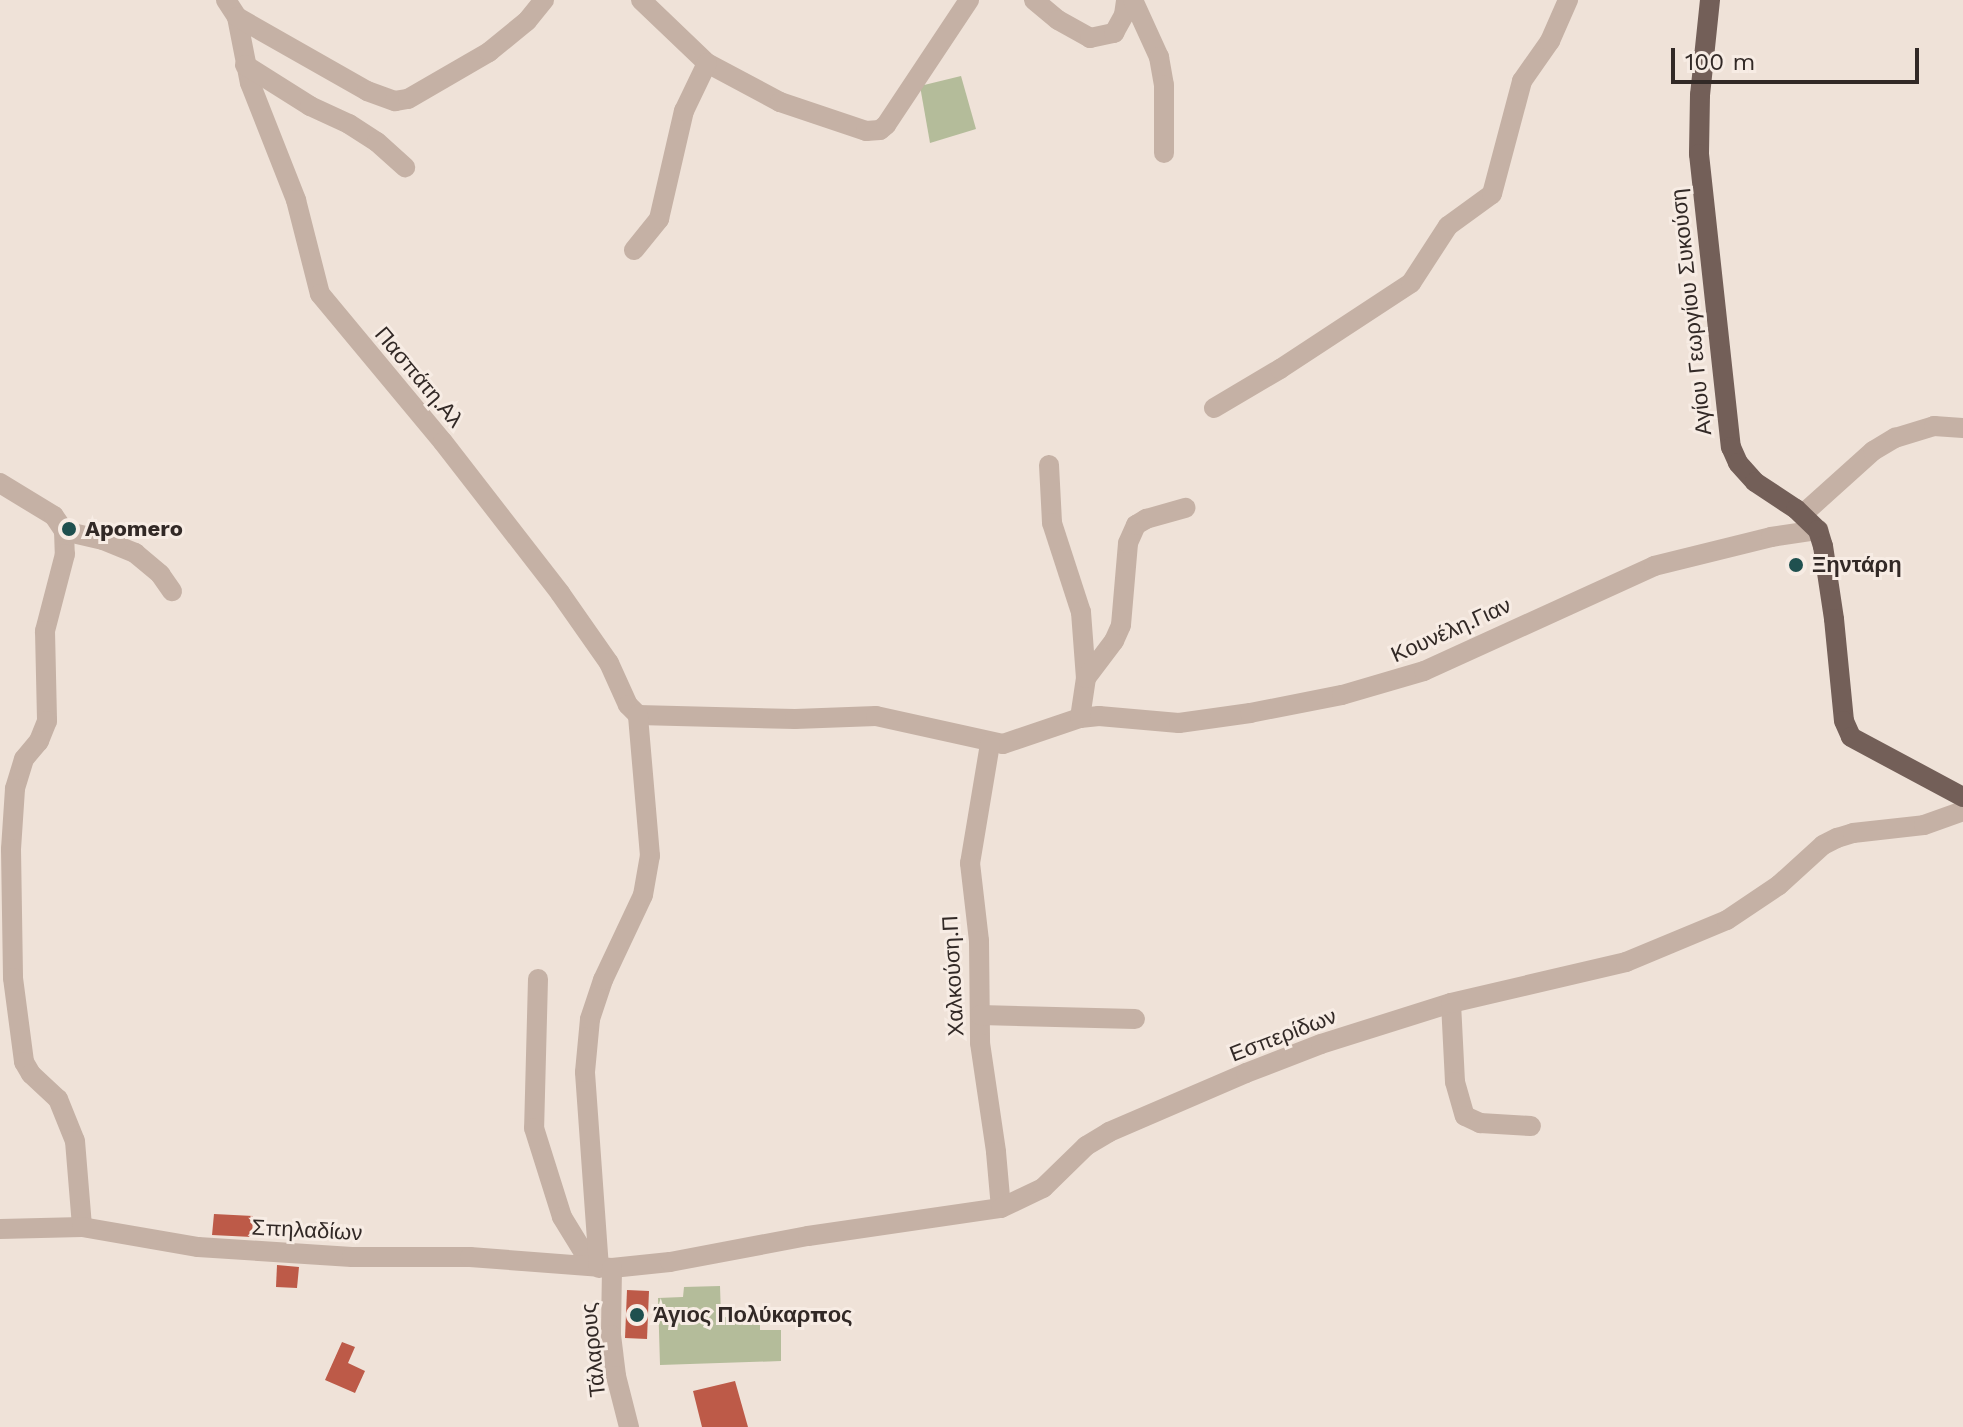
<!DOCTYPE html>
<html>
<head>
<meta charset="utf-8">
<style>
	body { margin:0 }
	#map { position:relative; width:1963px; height:1427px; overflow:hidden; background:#efe2d8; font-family:"Work Sans",sans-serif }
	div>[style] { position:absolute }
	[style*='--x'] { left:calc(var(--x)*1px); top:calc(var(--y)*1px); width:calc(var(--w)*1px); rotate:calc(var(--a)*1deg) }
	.green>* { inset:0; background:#b4bc9a }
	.building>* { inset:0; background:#bd5a48 }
	.minor>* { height:20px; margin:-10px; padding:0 10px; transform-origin:10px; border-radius:10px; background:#c5b1a5 }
	.major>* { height:20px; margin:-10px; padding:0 10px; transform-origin:10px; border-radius:10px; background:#735f58 }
	.dots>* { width:22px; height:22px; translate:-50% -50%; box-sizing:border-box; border:4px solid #f7ece4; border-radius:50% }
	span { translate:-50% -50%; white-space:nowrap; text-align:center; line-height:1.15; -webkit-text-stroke:6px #f7ece4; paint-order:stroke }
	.street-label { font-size:22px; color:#322926 }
	.poi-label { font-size:22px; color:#322926; font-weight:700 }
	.left { translate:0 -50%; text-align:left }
	.scale { position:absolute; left:1671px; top:48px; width:248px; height:36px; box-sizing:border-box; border:4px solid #322926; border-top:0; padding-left:10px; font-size:24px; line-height:28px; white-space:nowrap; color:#322926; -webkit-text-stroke:6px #f7ece4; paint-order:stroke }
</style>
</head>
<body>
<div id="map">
	<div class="green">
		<div style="clip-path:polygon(961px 76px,976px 129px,930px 143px,920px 86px)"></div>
		<div style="clip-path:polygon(720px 1286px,721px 1317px,760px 1317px,760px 1330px,781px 1330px,781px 1361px,660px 1365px,658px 1298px,683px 1297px,684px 1287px)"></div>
	</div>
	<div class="building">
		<div style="clip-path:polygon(214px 1214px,253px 1216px,252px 1237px,212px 1235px)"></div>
		<div style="clip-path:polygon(277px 1265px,299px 1267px,297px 1288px,276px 1287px)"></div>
		<div style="clip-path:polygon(627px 1290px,649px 1291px,647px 1339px,625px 1338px)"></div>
		<div style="clip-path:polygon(342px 1342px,355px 1347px,348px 1363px,365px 1371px,355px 1393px,325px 1380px)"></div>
		<div style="clip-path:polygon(735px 1381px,748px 1427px,702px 1427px,693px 1391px)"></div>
	</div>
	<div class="minor">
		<div style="--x:226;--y:0;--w:20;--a:57"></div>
		<div style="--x:237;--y:17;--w:67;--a:78.9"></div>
		<div style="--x:250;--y:83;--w:126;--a:68.5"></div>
		<div style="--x:296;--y:200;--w:97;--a:75.7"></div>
		<div style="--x:320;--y:294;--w:192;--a:50.3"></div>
		<div style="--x:443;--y:442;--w:191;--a:52.2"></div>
		<div style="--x:560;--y:593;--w:85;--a:55"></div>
		<div style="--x:609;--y:663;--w:46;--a:65.7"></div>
		<div style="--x:628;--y:705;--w:14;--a:45"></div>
		<div style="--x:638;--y:715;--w:157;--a:1.5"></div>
		<div style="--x:795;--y:719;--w:81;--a:-2.1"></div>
		<div style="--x:876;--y:716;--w:130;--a:12.4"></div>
		<div style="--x:1003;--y:744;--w:81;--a:-18.7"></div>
		<div style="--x:1080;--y:718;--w:19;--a:-6"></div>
		<div style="--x:1099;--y:716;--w:80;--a:5"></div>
		<div style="--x:1179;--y:723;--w:72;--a:-8"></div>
		<div style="--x:1250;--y:713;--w:94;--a:-11.1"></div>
		<div style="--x:1342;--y:695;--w:85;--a:-16.3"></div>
		<div style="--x:1424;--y:671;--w:253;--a:-24.5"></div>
		<div style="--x:1654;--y:566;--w:121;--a:-13.9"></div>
		<div style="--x:1771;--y:537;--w:48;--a:-8.5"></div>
		<div style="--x:641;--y:0;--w:91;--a:43.7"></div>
		<div style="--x:707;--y:63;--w:83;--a:28.1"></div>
		<div style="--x:780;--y:102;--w:91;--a:18.6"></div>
		<div style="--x:866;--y:131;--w:14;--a:-4"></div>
		<div style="--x:880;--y:130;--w:8;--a:-40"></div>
		<div style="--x:886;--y:125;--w:150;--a:-56.4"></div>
		<div style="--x:1034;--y:0;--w:31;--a:40"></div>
		<div style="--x:1058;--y:20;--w:37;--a:29"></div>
		<div style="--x:1090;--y:38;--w:25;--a:-12"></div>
		<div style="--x:1114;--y:33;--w:21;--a:-61"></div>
		<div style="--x:1124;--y:15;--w:15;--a:-82"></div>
		<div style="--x:1133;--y:0;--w:63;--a:65.5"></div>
		<div style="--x:1159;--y:57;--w:28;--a:80"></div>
		<div style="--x:1164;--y:85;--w:68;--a:90"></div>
		<div style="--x:237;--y:17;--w:150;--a:29.6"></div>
		<div style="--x:367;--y:91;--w:30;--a:20"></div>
		<div style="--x:395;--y:101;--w:13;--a:-9"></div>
		<div style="--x:408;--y:99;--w:94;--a:-30.1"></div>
		<div style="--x:489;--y:52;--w:49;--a:-39.2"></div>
		<div style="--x:527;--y:21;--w:27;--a:-51"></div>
		<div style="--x:245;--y:65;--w:77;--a:32.2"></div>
		<div style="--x:310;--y:106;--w:43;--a:24.8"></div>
		<div style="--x:349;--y:124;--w:33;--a:33"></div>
		<div style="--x:377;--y:142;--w:38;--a:42"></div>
		<div style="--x:634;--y:250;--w:40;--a:-51"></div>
		<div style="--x:659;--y:219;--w:111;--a:-77"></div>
		<div style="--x:684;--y:111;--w:53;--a:-64.4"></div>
		<div style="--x:1214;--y:408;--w:77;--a:-30.6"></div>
		<div style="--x:1280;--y:369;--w:157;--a:-33.3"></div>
		<div style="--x:1411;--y:283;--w:68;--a:-57"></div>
		<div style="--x:1448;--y:226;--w:54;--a:-36"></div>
		<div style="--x:1492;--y:194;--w:117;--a:-75.1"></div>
		<div style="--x:1522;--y:81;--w:49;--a:-55"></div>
		<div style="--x:1550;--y:41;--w:45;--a:-66.3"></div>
		<div style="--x:1049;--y:465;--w:58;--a:87"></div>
		<div style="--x:1052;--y:523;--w:94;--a:72"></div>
		<div style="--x:1081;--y:612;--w:66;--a:85.7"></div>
		<div style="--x:0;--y:483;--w:63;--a:31.4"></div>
		<div style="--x:54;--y:516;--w:18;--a:56"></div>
		<div style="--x:64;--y:531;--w:23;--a:88"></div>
		<div style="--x:65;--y:554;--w:80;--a:104.6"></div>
		<div style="--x:45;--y:631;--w:90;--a:88.7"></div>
		<div style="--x:47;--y:721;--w:22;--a:112"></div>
		<div style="--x:39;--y:741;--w:23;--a:130"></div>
		<div style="--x:24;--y:759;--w:31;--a:107"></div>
		<div style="--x:15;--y:789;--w:60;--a:93.8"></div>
		<div style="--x:11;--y:849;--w:129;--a:89.1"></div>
		<div style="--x:13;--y:978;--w:85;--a:82.5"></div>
		<div style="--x:24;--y:1062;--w:14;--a:60"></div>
		<div style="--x:31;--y:1074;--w:37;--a:43"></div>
		<div style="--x:58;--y:1099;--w:45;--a:68"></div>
		<div style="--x:75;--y:1141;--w:86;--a:85.3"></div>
		<div style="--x:1803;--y:514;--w:94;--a:-42"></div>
		<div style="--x:1873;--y:451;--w:26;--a:-31"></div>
		<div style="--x:1895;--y:438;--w:41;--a:-17.1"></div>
		<div style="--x:1934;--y:426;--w:29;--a:4"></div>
		<div style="--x:64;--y:531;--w:40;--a:13"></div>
		<div style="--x:103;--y:540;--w:35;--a:22"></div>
		<div style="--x:135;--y:553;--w:33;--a:40"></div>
		<div style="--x:160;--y:574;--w:21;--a:55"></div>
		<div style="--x:1080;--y:718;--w:40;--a:-81.5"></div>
		<div style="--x:1086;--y:678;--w:46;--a:-52.9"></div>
		<div style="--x:1114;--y:641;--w:17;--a:-66"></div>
		<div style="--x:1121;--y:625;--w:82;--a:-85.1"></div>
		<div style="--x:1128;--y:543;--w:20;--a:-66"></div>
		<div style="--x:1136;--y:525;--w:12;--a:-31"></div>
		<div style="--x:1146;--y:519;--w:41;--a:-15.8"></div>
		<div style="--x:990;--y:744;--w:121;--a:99.5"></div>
		<div style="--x:970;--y:863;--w:79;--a:83.4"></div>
		<div style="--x:979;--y:941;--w:102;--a:89.4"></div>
		<div style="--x:980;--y:1043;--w:110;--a:81.6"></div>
		<div style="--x:996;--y:1152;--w:56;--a:84.9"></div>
		<div style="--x:538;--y:979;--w:149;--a:91.5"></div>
		<div style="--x:534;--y:1128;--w:93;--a:72.5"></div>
		<div style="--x:562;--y:1217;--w:57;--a:58.5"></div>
		<div style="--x:1451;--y:1003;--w:79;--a:87.1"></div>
		<div style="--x:1455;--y:1082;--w:35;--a:74"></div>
		<div style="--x:1465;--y:1116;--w:17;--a:25"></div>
		<div style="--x:1480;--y:1123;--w:51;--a:3.4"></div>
		<div style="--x:980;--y:1015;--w:155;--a:1.5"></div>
		<div style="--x:0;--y:1229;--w:82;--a:-1.4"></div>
		<div style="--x:82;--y:1227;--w:118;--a:9.8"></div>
		<div style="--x:198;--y:1247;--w:154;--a:3.7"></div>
		<div style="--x:352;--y:1257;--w:118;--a:0"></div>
		<div style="--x:470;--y:1257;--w:142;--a:4.4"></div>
		<div style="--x:612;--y:1268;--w:58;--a:-5.9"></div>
		<div style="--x:670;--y:1262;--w:140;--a:-10.7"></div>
		<div style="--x:808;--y:1236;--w:195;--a:-8.3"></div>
		<div style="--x:1001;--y:1208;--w:47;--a:-25.5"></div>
		<div style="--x:1043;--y:1188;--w:60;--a:-44.3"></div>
		<div style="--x:1086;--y:1146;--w:27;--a:-31"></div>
		<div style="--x:1109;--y:1132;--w:149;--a:-23.3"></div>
		<div style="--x:1246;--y:1073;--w:80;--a:-21.1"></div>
		<div style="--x:1321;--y:1044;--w:136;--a:-17.5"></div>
		<div style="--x:1451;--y:1003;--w:180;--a:-13.2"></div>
		<div style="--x:1626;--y:962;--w:109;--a:-22.6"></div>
		<div style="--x:1727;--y:920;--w:63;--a:-33.9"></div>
		<div style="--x:1779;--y:885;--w:59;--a:-42.3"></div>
		<div style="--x:1823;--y:845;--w:16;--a:-27"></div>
		<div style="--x:1837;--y:838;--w:17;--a:-17"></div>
		<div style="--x:1853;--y:833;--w:71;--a:-6.4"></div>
		<div style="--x:1924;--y:825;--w:41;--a:-19.7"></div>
		<div style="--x:599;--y:1268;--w:196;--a:-94.1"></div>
		<div style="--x:585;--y:1072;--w:53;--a:-84.6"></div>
		<div style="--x:590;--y:1019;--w:41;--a:-71.6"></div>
		<div style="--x:603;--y:980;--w:94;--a:-64.8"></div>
		<div style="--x:643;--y:895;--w:40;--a:-80"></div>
		<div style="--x:650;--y:856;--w:142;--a:-94.9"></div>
		<div style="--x:612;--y:1268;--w:67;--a:90.9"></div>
		<div style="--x:611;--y:1335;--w:41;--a:83"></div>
		<div style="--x:616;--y:1376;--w:53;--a:75.7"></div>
	</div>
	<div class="major">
		<div style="--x:1710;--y:0;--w:96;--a:96"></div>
		<div style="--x:1700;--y:95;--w:59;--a:91"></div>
		<div style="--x:1699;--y:154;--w:295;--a:83.8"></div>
		<div style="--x:1731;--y:447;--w:17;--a:66"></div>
		<div style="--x:1738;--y:463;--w:25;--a:48"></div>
		<div style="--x:1755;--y:482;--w:49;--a:33.4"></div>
		<div style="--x:1796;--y:509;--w:30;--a:44"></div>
		<div style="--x:1818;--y:530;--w:17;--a:73"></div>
		<div style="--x:1823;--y:546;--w:74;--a:81.4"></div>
		<div style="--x:1834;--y:619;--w:102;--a:84.4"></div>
		<div style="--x:1844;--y:721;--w:17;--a:66"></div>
		<div style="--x:1851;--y:737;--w:127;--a:28.2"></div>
	</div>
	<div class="dots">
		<div style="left:69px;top:529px;background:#1f504f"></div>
		<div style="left:1796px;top:565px;background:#1f504f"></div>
		<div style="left:637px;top:1315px;background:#1f504f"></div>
	</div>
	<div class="street-label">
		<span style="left:1691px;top:312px;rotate:-96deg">Αγίου Γεωργίου Συκούση</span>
		<span style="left:419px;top:377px;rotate:50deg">Πασπάτη.Αλ</span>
		<span style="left:1451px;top:630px;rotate:-24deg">Κουνέλη.Γιαν</span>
		<span style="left:953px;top:976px;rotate:-93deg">Χαλκούση.Π</span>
		<span style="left:1283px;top:1035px;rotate:-21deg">Εσπερίδων</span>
		<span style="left:307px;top:1230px;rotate:3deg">Σπηλαδίων</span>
		<span style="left:593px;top:1350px;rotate:-96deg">Τάλαρους</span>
	</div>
	<div class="poi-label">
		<span class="left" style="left:85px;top:529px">Apomero</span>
		<span class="left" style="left:1812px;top:565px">Ξηντάρη</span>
		<span class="left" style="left:653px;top:1315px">Άγιος Πολύκαρπος</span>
	</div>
	<div class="scale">100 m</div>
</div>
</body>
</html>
